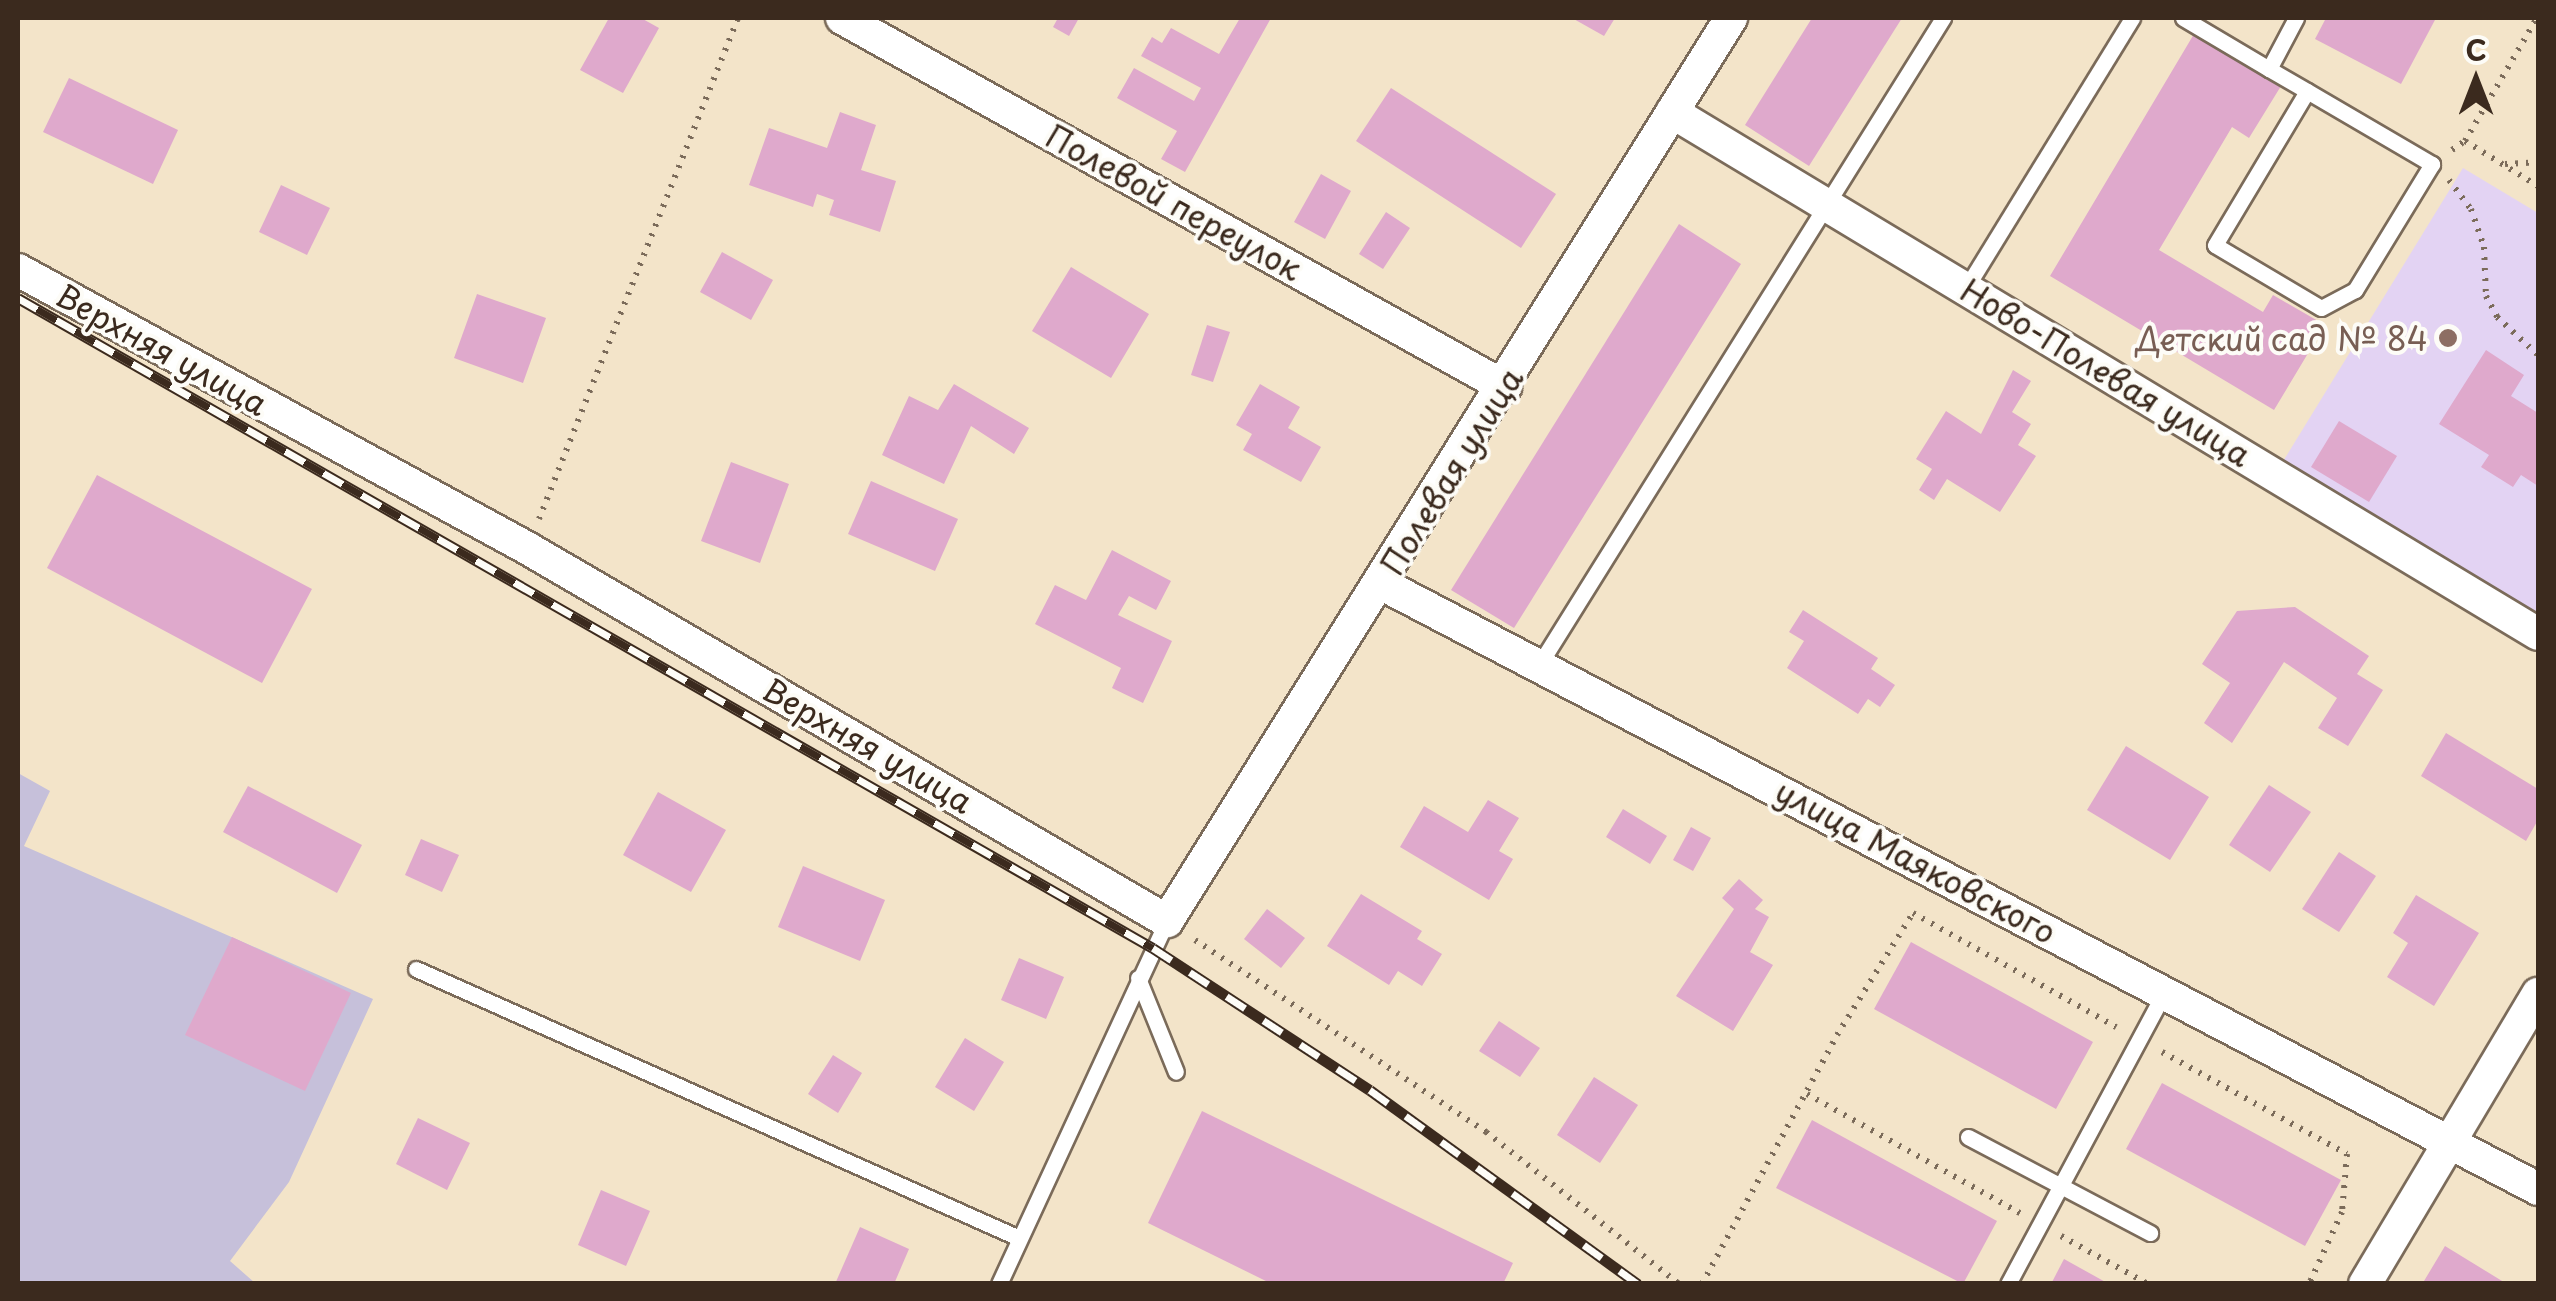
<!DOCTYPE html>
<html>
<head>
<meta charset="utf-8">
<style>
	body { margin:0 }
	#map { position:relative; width:2556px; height:1301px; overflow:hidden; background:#f3e4c9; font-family:"Playpen Sans",sans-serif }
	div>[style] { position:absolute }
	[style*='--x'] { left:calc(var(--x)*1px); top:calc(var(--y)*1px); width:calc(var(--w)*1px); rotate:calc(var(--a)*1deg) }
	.built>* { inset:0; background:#e3d3f3 }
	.industrial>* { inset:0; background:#c6c0da }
	.building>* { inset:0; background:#dfa9cc }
	.path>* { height:6px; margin-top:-3px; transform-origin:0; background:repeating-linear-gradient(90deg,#7b6b5a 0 2.5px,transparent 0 10.5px) }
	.roads { filter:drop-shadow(2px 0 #7b6b5a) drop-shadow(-2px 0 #7b6b5a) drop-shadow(0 2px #7b6b5a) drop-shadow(0 -2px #7b6b5a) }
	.lane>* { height:15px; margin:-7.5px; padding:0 7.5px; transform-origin:7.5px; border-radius:7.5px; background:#fff }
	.street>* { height:32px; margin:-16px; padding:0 16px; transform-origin:16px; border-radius:16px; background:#fff }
	.rail>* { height:11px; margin-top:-5.5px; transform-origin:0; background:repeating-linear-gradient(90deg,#fdfcf7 0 22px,#3b2a1e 0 44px); box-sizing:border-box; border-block:2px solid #3b2a1e }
	.dots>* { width:28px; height:28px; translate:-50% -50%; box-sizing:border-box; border:5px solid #fdfcf7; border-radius:50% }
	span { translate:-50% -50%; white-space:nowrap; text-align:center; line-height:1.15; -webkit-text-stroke:8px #fdfcf7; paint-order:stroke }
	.street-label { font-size:32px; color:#3b2a1e }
	.education-label { font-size:32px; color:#785e54 }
	.right { translate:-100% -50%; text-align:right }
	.frame { position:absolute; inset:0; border:20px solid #3b2a1e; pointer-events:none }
	.north { position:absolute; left:2426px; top:30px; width:100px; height:100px; -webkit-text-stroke:8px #fdfcf7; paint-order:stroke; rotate:0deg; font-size:28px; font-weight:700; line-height:40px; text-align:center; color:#3b2a1e }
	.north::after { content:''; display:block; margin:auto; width:35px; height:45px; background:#3b2a1e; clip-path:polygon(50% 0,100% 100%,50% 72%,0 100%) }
</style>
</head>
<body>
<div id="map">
	<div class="built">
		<div style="clip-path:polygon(2463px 168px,2538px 213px,2538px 622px,2282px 463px)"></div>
	</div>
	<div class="industrial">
		<div style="clip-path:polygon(18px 773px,50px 791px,24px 846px,373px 999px,289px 1182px,230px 1261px,255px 1283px,18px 1283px)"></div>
	</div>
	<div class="building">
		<div style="clip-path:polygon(609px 18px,641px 18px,659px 28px,623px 93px,580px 70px)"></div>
		<div style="clip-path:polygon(1058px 18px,1079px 18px,1069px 36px,1053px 27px)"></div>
		<div style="clip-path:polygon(1240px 18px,1271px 18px,1185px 172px,1161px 159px,1177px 131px,1117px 98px,1134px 68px,1194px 101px,1201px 88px,1141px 56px,1152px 37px,1162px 43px,1171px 28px,1219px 54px)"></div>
		<div style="clip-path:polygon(1572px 18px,1615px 18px,1604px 36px)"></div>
		<div style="clip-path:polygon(1812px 18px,1902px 18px,1809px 166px,1745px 125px)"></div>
		<div style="clip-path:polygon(2326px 18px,2436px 18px,2401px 84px,2315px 39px)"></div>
		<div style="clip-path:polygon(2194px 34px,2281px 86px,2249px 138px,2232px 127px,2159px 250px,2263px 312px,2273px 295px,2325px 325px,2274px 410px,2050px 276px)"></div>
		<div style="clip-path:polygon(69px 78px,178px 130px,153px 184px,43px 132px)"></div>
		<div style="clip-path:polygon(1391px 88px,1556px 194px,1521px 248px,1356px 141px)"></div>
		<div style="clip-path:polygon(840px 112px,876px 125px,861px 170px,896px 181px,880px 232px,829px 215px,834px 200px,817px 194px,813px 207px,749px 185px,769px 128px,827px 148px)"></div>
		<div style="clip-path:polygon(1321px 174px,1351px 191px,1325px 239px,1294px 222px)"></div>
		<div style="clip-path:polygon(281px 185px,330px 208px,307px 255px,259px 232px)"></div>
		<div style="clip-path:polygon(1386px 212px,1410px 228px,1383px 269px,1359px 254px)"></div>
		<div style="clip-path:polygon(1679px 224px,1741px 264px,1514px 628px,1451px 590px)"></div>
		<div style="clip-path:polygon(722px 252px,773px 280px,751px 320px,700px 292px)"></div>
		<div style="clip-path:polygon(1071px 267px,1149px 314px,1111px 378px,1032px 331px)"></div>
		<div style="clip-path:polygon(477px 294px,546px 318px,523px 383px,454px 358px)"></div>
		<div style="clip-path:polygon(1207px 325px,1230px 332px,1213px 382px,1191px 375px)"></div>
		<div style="clip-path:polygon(2486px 350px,2524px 375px,2511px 396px,2538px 413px,2538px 486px,2521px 475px,2513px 487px,2481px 467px,2489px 455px,2439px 424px)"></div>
		<div style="clip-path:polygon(2013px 370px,2031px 381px,2012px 412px,2031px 424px,2018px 445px,2036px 456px,2000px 512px,1947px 479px,1934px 500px,1919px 490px,1932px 469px,1916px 459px,1946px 411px,1981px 434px)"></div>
		<div style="clip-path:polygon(954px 384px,1029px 428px,1014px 454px,971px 426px,944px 484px,882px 455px,909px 396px,938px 410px)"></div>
		<div style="clip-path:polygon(1260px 384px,1300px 407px,1288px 428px,1321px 447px,1301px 482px,1243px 450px,1252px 434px,1236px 425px)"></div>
		<div style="clip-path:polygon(2339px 421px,2397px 456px,2369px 502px,2311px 467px)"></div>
		<div style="clip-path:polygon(731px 462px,789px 484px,760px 563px,701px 541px)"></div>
		<div style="clip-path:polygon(97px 475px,312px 589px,262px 683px,47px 568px)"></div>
		<div style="clip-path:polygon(871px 481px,958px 519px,935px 571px,848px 534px)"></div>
		<div style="clip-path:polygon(1112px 550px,1171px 581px,1156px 610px,1129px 596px,1118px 615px,1172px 641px,1143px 703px,1112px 688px,1121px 668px,1035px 624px,1055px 585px,1086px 600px)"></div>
		<div style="clip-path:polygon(2295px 607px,2369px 656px,2357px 674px,2383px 690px,2348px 746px,2318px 728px,2337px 698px,2284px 662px,2232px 743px,2204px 723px,2230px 683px,2202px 664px,2237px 611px)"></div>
		<div style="clip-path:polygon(1803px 610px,1878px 658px,1871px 669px,1895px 685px,1880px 707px,1868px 699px,1858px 714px,1787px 668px,1804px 641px,1789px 632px)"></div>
		<div style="clip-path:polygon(2446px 733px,2538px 789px,2538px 820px,2526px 841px,2421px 776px)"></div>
		<div style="clip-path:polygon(2126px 746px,2209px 797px,2170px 860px,2087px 810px)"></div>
		<div style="clip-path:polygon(2269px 785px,2311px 812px,2270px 872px,2229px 845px)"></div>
		<div style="clip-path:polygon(248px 786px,362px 845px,337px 893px,223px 832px)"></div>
		<div style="clip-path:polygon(658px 792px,726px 830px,691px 892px,623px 855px)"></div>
		<div style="clip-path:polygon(1488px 800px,1519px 818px,1499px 851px,1513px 859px,1489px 900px,1400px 847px,1424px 806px,1468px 832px)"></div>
		<div style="clip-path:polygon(1623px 809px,1667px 836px,1650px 864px,1606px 837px)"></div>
		<div style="clip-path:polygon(1691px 827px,1711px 838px,1693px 871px,1673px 860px)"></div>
		<div style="clip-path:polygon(421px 839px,459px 855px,442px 892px,405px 875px)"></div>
		<div style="clip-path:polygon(2339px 852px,2376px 876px,2339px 932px,2302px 909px)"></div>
		<div style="clip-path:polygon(803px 866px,885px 900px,860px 961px,778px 927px)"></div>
		<div style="clip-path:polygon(1739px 879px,1763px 900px,1755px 909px,1769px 917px,1750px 952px,1773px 965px,1733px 1031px,1676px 996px,1734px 909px,1722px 898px)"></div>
		<div style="clip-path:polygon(1361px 894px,1422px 931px,1417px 939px,1442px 954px,1422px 986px,1398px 971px,1389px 985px,1327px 946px)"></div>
		<div style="clip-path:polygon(2416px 895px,2479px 933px,2434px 1006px,2387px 977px,2408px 943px,2393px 933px)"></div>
		<div style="clip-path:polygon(1267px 909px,1305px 938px,1281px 968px,1244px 939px)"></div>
		<div style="clip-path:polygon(232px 937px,351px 993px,305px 1091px,185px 1035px)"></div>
		<div style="clip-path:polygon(1911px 942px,2093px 1042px,2056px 1109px,1874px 1009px)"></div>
		<div style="clip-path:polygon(1019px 958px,1064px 977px,1046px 1019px,1001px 1000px)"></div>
		<div style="clip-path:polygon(1499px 1021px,1540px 1048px,1520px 1077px,1479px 1051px)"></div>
		<div style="clip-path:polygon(965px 1038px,1004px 1062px,974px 1111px,935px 1087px)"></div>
		<div style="clip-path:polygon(833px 1055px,862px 1073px,838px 1113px,808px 1094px)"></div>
		<div style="clip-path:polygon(1594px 1077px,1638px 1105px,1600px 1163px,1557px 1135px)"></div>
		<div style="clip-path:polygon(2162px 1083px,2341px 1180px,2305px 1246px,2126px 1149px)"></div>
		<div style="clip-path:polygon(1202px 1111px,1513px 1263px,1503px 1284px,1272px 1284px,1148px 1223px)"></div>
		<div style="clip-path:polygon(418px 1118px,470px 1143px,447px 1190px,396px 1164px)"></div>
		<div style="clip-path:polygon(1812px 1120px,1997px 1221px,1963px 1284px,1776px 1188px)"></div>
		<div style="clip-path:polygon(601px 1190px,650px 1211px,626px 1266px,578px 1245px)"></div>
		<div style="clip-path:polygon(860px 1227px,909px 1249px,894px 1284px,835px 1284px)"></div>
		<div style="clip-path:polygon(2445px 1246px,2507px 1284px,2428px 1284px,2424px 1281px)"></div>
		<div style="clip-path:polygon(2064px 1259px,2109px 1284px,2051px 1284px)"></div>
	</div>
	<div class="path">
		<div style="--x:2465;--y:141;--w:86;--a:31.7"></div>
		<div style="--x:2452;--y:150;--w:16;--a:-35"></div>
		<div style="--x:2465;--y:141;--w:143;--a:-59.7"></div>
		<div style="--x:2505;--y:164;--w:33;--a:-3"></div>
		<div style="--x:2449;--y:180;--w:36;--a:53"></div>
		<div style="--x:2471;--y:209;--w:40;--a:71.1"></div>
		<div style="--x:2484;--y:247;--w:49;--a:87.7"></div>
		<div style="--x:2486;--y:296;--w:24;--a:62"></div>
		<div style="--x:2497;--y:317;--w:56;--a:42.8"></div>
		<div style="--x:539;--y:519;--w:539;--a:-68.34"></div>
		<div style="--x:1195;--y:940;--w:349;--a:33.4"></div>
		<div style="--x:1486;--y:1132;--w:246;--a:38.2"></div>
		<div style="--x:2162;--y:1052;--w:211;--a:28.9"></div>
		<div style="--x:2347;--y:1154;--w:58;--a:94.9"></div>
		<div style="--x:2342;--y:1212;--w:79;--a:114.6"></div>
		<div style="--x:1807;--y:1094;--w:244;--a:29.2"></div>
		<div style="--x:2061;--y:1236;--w:99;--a:28.9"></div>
		<div style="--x:1702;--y:1284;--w:283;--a:-61.5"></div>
		<div style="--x:1837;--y:1035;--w:144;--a:-58.1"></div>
		<div style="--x:1913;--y:913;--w:233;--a:29.3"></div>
	</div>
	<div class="roads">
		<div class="lane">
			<div style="--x:2183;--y:18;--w:100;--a:30.7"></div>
			<div style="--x:2269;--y:69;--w:58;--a:-62.1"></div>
			<div style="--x:2269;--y:69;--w:44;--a:30.1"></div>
			<div style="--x:2307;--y:91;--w:145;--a:30.3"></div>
			<div style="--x:2432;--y:164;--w:148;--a:121.4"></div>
			<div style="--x:2355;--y:290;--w:38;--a:152"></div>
			<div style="--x:2321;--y:308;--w:123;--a:-149.3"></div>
			<div style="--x:2215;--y:245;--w:179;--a:-59.1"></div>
			<div style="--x:1966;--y:288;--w:317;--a:-58.4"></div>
			<div style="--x:1539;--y:665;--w:763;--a:-58.02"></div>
			<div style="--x:416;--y:969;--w:660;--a:24.04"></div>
			<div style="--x:1138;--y:978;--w:101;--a:68"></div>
			<div style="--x:1968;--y:1137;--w:206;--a:27.8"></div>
			<div style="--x:999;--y:1284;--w:400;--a:-65.2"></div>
			<div style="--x:2008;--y:1284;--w:332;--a:-61.8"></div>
		</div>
		<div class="street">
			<div style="--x:842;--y:18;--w:759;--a:29.1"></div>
			<div style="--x:1672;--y:112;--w:1011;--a:31.08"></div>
			<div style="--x:18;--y:270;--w:580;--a:28.64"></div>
			<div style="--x:527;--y:548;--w:741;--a:30.23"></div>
			<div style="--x:1167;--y:921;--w:1065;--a:-58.01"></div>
			<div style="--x:1380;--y:583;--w:1307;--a:27.62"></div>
			<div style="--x:2365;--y:1284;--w:338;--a:-59.2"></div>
		</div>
	</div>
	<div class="rail">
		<div style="--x:18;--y:298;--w:1308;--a:29.8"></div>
		<div style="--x:1153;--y:948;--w:259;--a:33.2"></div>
		<div style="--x:1370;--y:1090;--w:331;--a:35.9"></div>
	</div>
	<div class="dots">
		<div style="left:2448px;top:338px;background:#8d6e63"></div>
	</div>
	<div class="street-label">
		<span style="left:1174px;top:202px;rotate:29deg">Полевой переулок</span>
		<span style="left:162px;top:349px;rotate:29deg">Верхняя улица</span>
		<span style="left:2106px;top:372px;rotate:31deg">Ново-Полевая улица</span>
		<span style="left:1451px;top:471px;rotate:-58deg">Полевая улица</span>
		<span style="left:868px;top:745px;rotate:30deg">Верхняя улица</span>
		<span style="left:1916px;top:861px;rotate:28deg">улица Маяковского</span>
	</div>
	<div class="education-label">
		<span class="right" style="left:2428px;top:338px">Детский сад № 84</span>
	</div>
	<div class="frame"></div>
	<div class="north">С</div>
</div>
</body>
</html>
